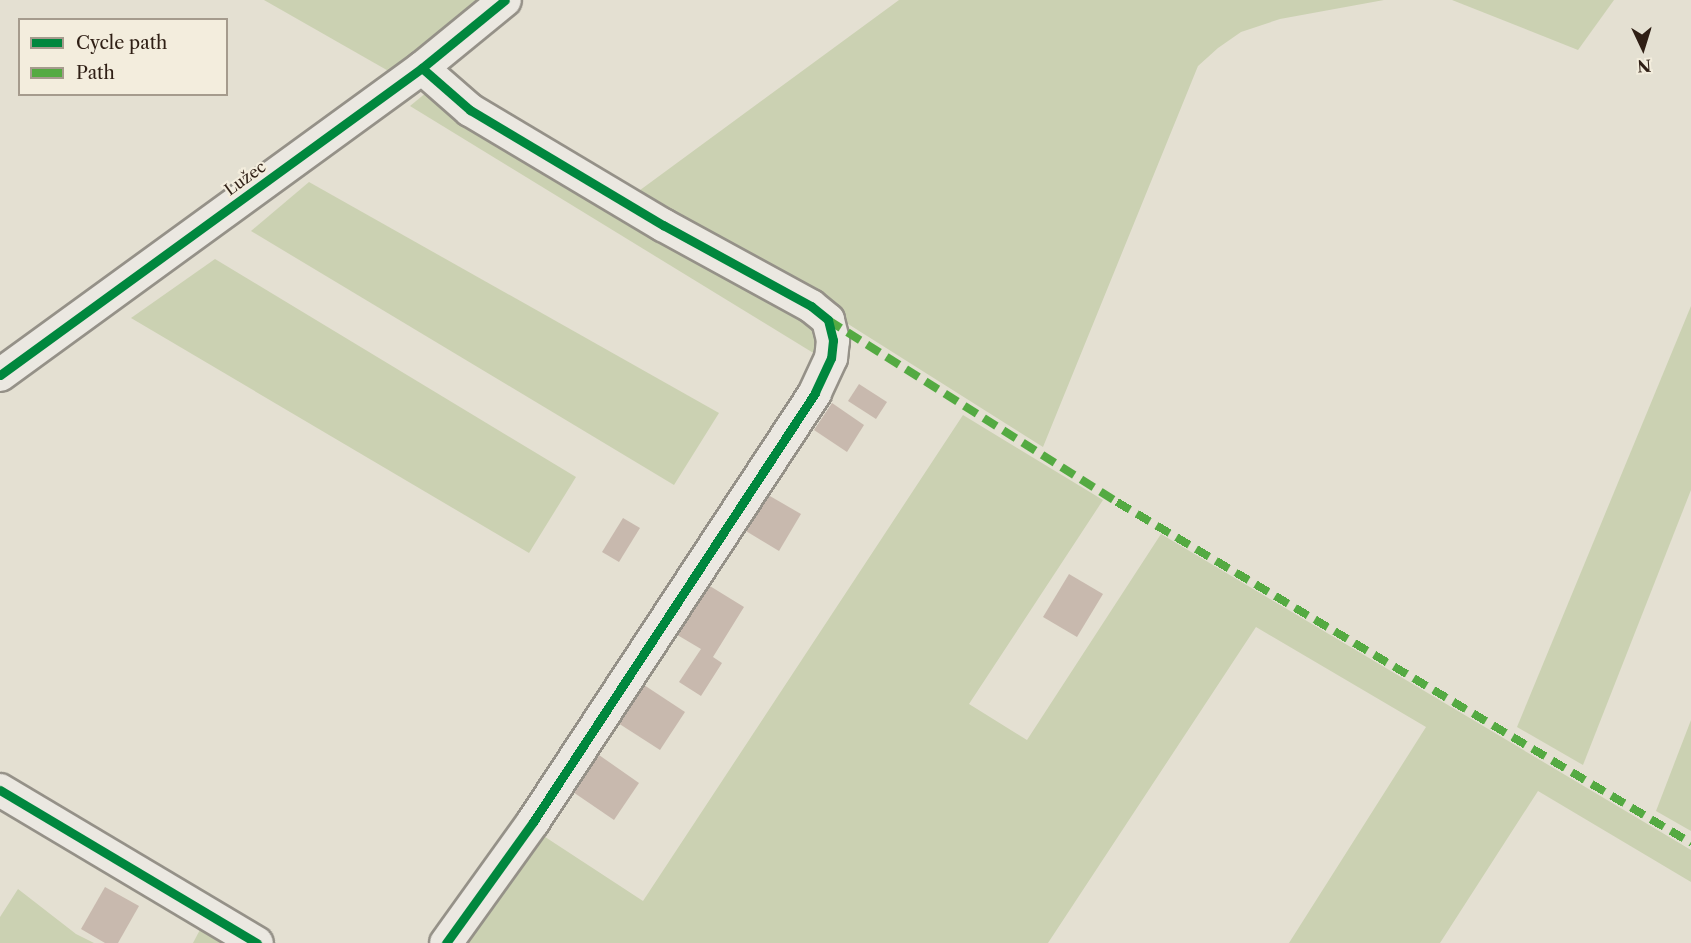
<!DOCTYPE html>
<html>
<head>
<meta charset="utf-8">
<style>
	body { margin:0 }
	#map { position:relative; width:1691px; height:943px; overflow:hidden; background:#e4e0d2; font-family:"Libre Caslon Text",serif }
	div>[style] { position:absolute }
	[style*='--x'] { left:calc(var(--x)*1px); top:calc(var(--y)*1px); width:calc(var(--w)*1px); rotate:calc(var(--a)*1deg) }
	.green>* { inset:0; background:#cbd1b2 }
	.building>* { inset:0; background:#c8b9ae }
	.roads { filter:drop-shadow(2px 0 #959188) drop-shadow(-2px 0 #959188) drop-shadow(0 2px #959188) drop-shadow(0 -2px #959188) }
	.minor>* { height:32px; margin:-16px; padding:0 16px; transform-origin:16px; border-radius:16px; background:#ebe8e1 }
	.quiet>* { height:8px; margin-top:-4px; transform-origin:0; background:repeating-linear-gradient(90deg,#54aa42 0 15px,transparent 0 23px) }
	.cycleway>* { height:9px; margin:-4.5px; padding:0 4.5px; transform-origin:4.5px; border-radius:4.5px; background:#00873e }
	span { translate:-50% -50%; white-space:nowrap; text-align:center; line-height:1.15; -webkit-text-stroke:4.5px #f3eddd; paint-order:stroke }
	.street-label { font-size:16px; color:#2f1f15 }
	.legend { position:absolute; left:18px; top:18px; width:210px; height:78px; box-sizing:border-box; background:#f3eddd; border:2px solid #a59b8d; margin:0; padding:8px 10px; list-style:none; font-size:18px; color:#2f1f15 }
	.legend li { display:flex; align-items:center; gap:12px; height:30px }
	.legend b { width:30px; border:2px solid #a59b8d }
	.north { position:absolute; left:1613px; top:18px; width:60px; height:60px; -webkit-text-stroke:4px #f3eddd; paint-order:stroke; rotate:176deg; font-size:16px; font-weight:700; line-height:24px; text-align:center; color:#2f1f15 }
	.north::after { content:''; display:block; margin:auto; width:21px; height:27px; background:#2f1f15; clip-path:polygon(50% 0,100% 100%,50% 72%,0 100%) }
</style>
</head>
<body>
<div id="map">
	<div class="green">
		<div style="clip-path:polygon(264px 0,477px 0,392px 73px)"></div>
		<div style="clip-path:polygon(899px 0,1384px 0,1280px 19px,1241px 32px,1218px 48px,1198px 66px,1043px 447px,837px 317px,632px 196px)"></div>
		<div style="clip-path:polygon(1452px 0,1614px 0,1578px 50px)"></div>
		<div style="clip-path:polygon(427px 92px,825px 332px,815px 354px,410px 106px)"></div>
		<div style="clip-path:polygon(309px 182px,719px 413px,674px 485px,251px 231px)"></div>
		<div style="clip-path:polygon(215px 259px,576px 477px,529px 553px,131px 318px)"></div>
		<div style="clip-path:polygon(1691px 306px,1691px 490px,1583px 765px,1517px 727px)"></div>
		<div style="clip-path:polygon(963px 415px,1103px 500px,969px 704px,1027px 740px,1161px 534px,1691px 850px,1691px 882px,1538px 791px,1440px 943px,1289px 943px,1426px 727px,1256px 627px,1048px 943px,457px 943px,536px 831px,643px 901px)"></div>
		<div style="clip-path:polygon(1691px 720px,1691px 831px,1656px 811px)"></div>
		<div style="clip-path:polygon(18px 889px,76px 934px,94px 943px,0 943px,0 917px)"></div>
		<div style="clip-path:polygon(203px 924px,235px 943px,193px 943px)"></div>
	</div>
	<div class="building">
		<div style="clip-path:polygon(859px 384px,887px 402px,876px 419px,848px 401px)"></div>
		<div style="clip-path:polygon(832px 403px,864px 425px,847px 452px,814px 430px)"></div>
		<div style="clip-path:polygon(763px 492px,801px 514px,779px 551px,741px 528px)"></div>
		<div style="clip-path:polygon(623px 518px,640px 528px,619px 562px,602px 552px)"></div>
		<div style="clip-path:polygon(1069px 574px,1103px 594px,1077px 637px,1043px 617px)"></div>
		<div style="clip-path:polygon(705px 583px,744px 607px,713px 657px,722px 663px,701px 696px,679px 682px,701px 649px,674px 633px)"></div>
		<div style="clip-path:polygon(644px 685px,685px 712px,660px 750px,618px 723px)"></div>
		<div style="clip-path:polygon(599px 755px,639px 783px,614px 820px,573px 792px)"></div>
		<div style="clip-path:polygon(105px 887px,139px 906px,118px 943px,105px 943px,81px 929px)"></div>
	</div>
	<div class="roads">
		<div class="minor">
			<div style="--x:422;--y:68;--w:64;--a:41.2"></div>
			<div style="--x:470;--y:110;--w:225;--a:30.8"></div>
			<div style="--x:663;--y:225;--w:169;--a:28.7"></div>
			<div style="--x:811;--y:306;--w:22;--a:39"></div>
			<div style="--x:828;--y:320;--w:21;--a:76"></div>
			<div style="--x:833;--y:340;--w:18;--a:96"></div>
			<div style="--x:831;--y:358;--w:38;--a:115"></div>
			<div style="--x:815;--y:393;--w:513;--a:123.32"></div>
			<div style="--x:533;--y:822;--w:149;--a:125.7"></div>
			<div style="--x:0;--y:375;--w:522;--a:-36.04"></div>
			<div style="--x:422;--y:68;--w:107;--a:-39.3"></div>
			<div style="--x:0;--y:790;--w:299;--a:30.8"></div>
		</div>
	</div>
	<div class="quiet">
		<div style="--x:828;--y:320;--w:342;--a:32.2"></div>
		<div style="--x:1117;--y:502;--w:668;--a:30.71"></div>
	</div>
	<div class="cycleway">
		<div style="--x:422;--y:68;--w:64;--a:41.2"></div>
		<div style="--x:470;--y:110;--w:225;--a:30.8"></div>
		<div style="--x:663;--y:225;--w:169;--a:28.7"></div>
		<div style="--x:811;--y:306;--w:22;--a:39"></div>
		<div style="--x:828;--y:320;--w:21;--a:76"></div>
		<div style="--x:833;--y:340;--w:18;--a:96"></div>
		<div style="--x:831;--y:358;--w:38;--a:115"></div>
		<div style="--x:815;--y:393;--w:513;--a:123.32"></div>
		<div style="--x:533;--y:822;--w:149;--a:125.7"></div>
		<div style="--x:0;--y:375;--w:522;--a:-36.04"></div>
		<div style="--x:422;--y:68;--w:107;--a:-39.3"></div>
		<div style="--x:0;--y:790;--w:299;--a:30.8"></div>
	</div>
	<div class="street-label">
		<span style="left:245px;top:178px;rotate:-36deg">Lužec</span>
	</div>
	<ul class="legend">
	<li><b style="height:8px;background:#00873e"></b>Cycle path</li>
	<li><b style="height:8px;background:#54aa42"></b>Path</li>
	</ul>
	<div class="north">N</div>
</div>
</body>
</html>
